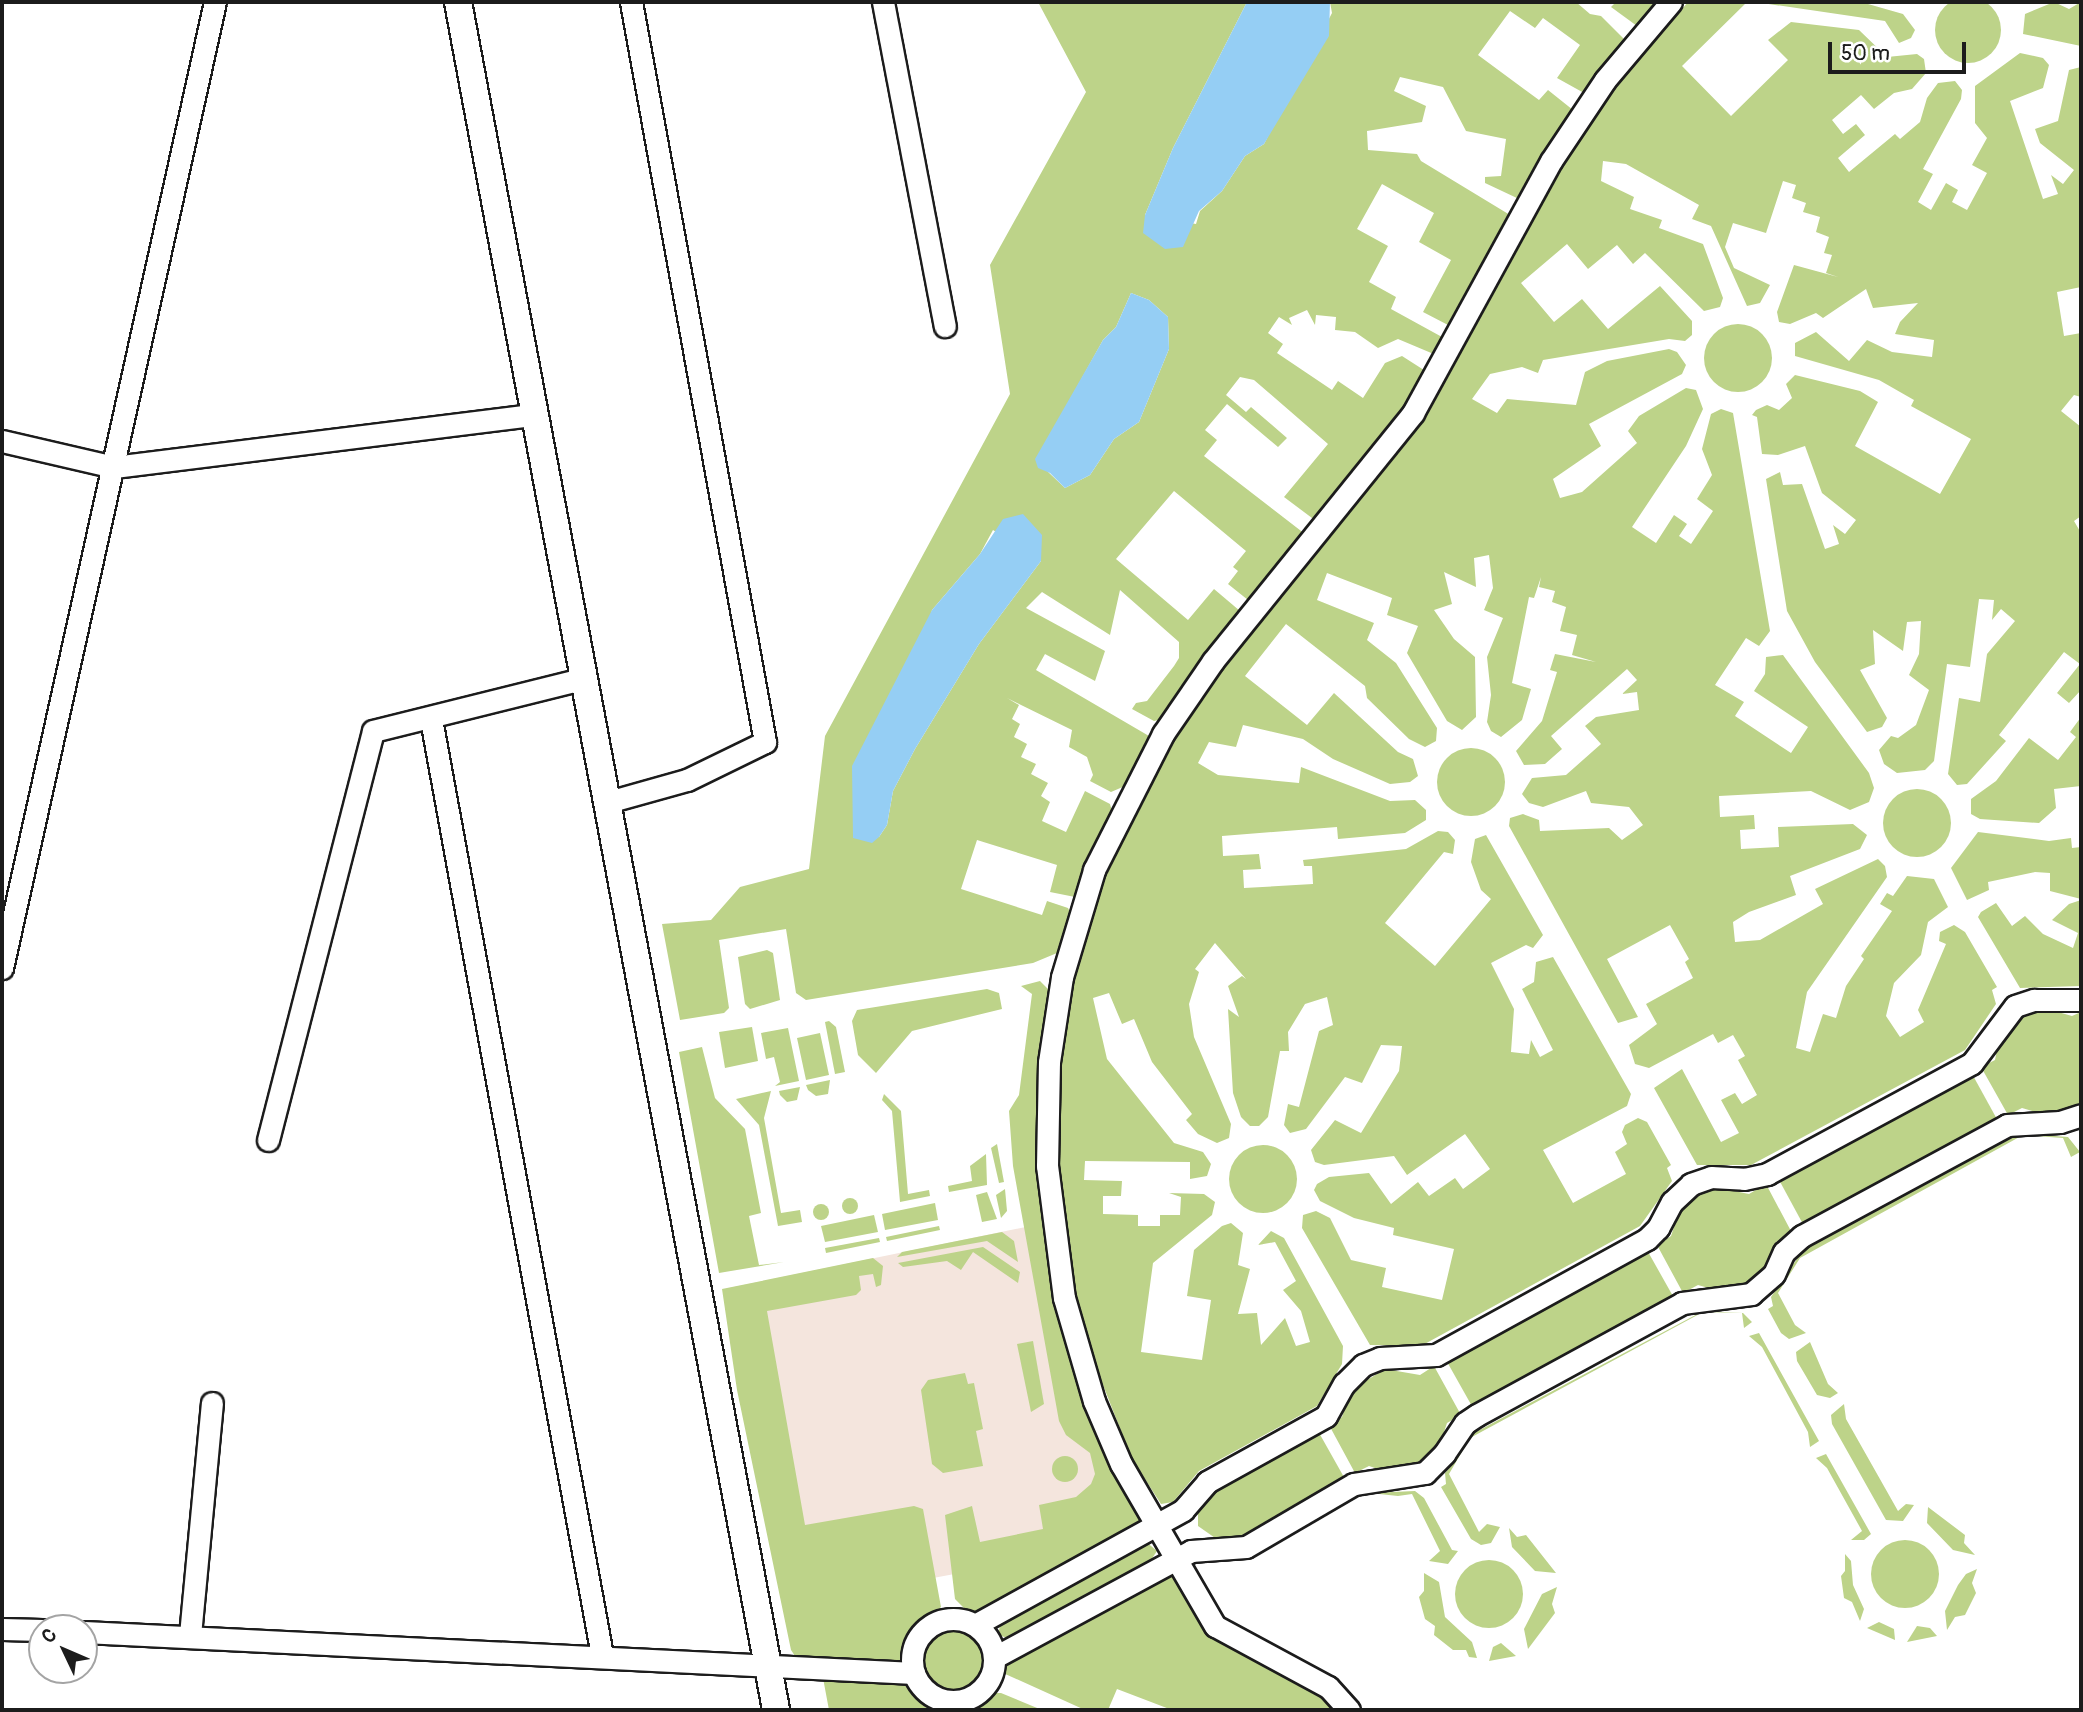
<!DOCTYPE html>
<html>
<head>
<meta charset="utf-8">
<style>
	body { margin:0 }
	#map { position:relative; width:2083px; height:1712px; overflow:hidden; background:#fff; font-family:Pangolin,sans-serif }
	div>[style] { position:absolute }
	[style*='--x'] { left:calc(var(--x)*1px); top:calc(var(--y)*1px); width:calc(var(--w)*1px); rotate:calc(var(--a)*1deg) }
	.built>* { inset:0; background:#f4e5dd }
	.green>* { inset:0; background:#bdd389 }
	.round { border-radius:50% }
	.water>* { inset:0; background:#95cef4 }
	.roads { filter:drop-shadow(2px 0 #1c1c1c) drop-shadow(-2px 0 #1c1c1c) drop-shadow(0 2px #1c1c1c) drop-shadow(0 -2px #1c1c1c) }
	.minor>* { height:21px; margin:-10.5px; padding:0 10.5px; transform-origin:10.5px; border-radius:10.5px; background:#fff }
	.minor>.ring { margin:-10.5px; padding:0; box-sizing:content-box; background:none; border:21px solid #fff; border-radius:50% }
	.tertiary>* { height:26px; margin:-13px; padding:0 13px; transform-origin:13px; border-radius:13px; background:#fff }
	span { translate:-50% -50%; white-space:nowrap; text-align:center; line-height:1.15; -webkit-text-stroke:7px #fff; paint-order:stroke }
	.frame { position:absolute; inset:0; border:4px solid #1c1c1c; pointer-events:none }
	.north { position:absolute; left:28px; top:1614px; width:70px; height:70px; box-sizing:border-box; background:#fff; border:2px solid #a4a4a4; border-radius:50%; rotate:314deg; font-size:19px; font-weight:700; line-height:28px; text-align:center; color:#1c1c1c }
	.north::after { content:''; display:block; margin:auto; width:24px; height:32px; background:#1c1c1c; clip-path:polygon(50% 0,100% 100%,50% 72%,0 100%) }
	.scale { position:absolute; left:1828px; top:42px; width:138px; height:32px; box-sizing:border-box; border:4px solid #1c1c1c; border-top:0; padding-left:9px; font-size:21px; line-height:24px; white-space:nowrap; color:#1c1c1c; -webkit-text-stroke:5px #fff; paint-order:stroke }
</style>
</head>
<body>
<div id="map">
	<div class="built">
		<div style="clip-path:polygon(1040px 1224px,1108px 1472px,1018px 1562px,806px 1602px,729px 1288px)"></div>
	</div>
	<div class="green">
		<div class="round" style="left:1935px;top:-3px;width:66px;height:66px"></div>
		<div style="clip-path:polygon(evenodd,1038px 2px,1247px 2px,1173px 148px,1145px 215px,1196px 224px,1200px 211px,1222px 191px,1245px 156px,1264px 144px,1332px 13px,1330px 2px,1576px 2px,1590px 14px,1601px 16px,1625px 40px,1584px 93px,1557px 78px,1580px 45px,1543px 18px,1535px 28px,1510px 11px,1478px 55px,1539px 100px,1548px 90px,1573px 110px,1519px 199px,1485px 183px,1485px 177px,1501px 176px,1506px 139px,1466px 131px,1443px 87px,1400px 77px,1394px 91px,1426px 106px,1422px 122px,1367px 131px,1368px 150px,1417px 154px,1421px 161px,1510px 215px,1448px 325px,1423px 312px,1451px 260px,1419px 242px,1434px 213px,1382px 184px,1357px 229px,1388px 246px,1369px 282px,1396px 297px,1391px 309px,1442px 337px,1436px 355px,1398px 339px,1378px 348px,1355px 332px,1335px 330px,1336px 317px,1316px 315px,1315px 325px,1307px 310px,1289px 318px,1292px 325px,1279px 317px,1268px 333px,1283px 344px,1277px 353px,1332px 390px,1338px 381px,1363px 398px,1385px 363px,1402px 356px,1427px 372px,1407px 408px,1316px 521px,1284px 497px,1328px 444px,1254px 380px,1240px 377px,1226px 395px,1246px 412px,1251px 407px,1287px 438px,1278px 447px,1227px 404px,1205px 430px,1217px 440px,1204px 456px,1305px 534px,1248px 600px,1228px 584px,1238px 571px,1233px 567px,1246px 551px,1174px 491px,1116px 559px,1188px 620px,1214px 589px,1240px 611px,1240px 617px,1163px 719px,1154px 721px,1132px 709px,1136px 703px,1147px 701px,1174px 666px,1179px 658px,1179px 642px,1120px 590px,1110px 635px,1042px 592px,1026px 608px,1105px 651px,1095px 681px,1045px 654px,1036px 670px,1149px 736px,1125px 786px,1111px 792px,1090px 781px,1093px 775px,1087px 757px,1069px 747px,1072px 730px,1007px 698px,1019px 705px,1012px 719px,1020px 724px,1014px 737px,1027px 744px,1021px 757px,1036px 764px,1031px 774px,1048px 783px,1041px 796px,1050px 802px,1042px 821px,1066px 832px,1085px 791px,1110px 804px,1112px 811px,1075px 897px,1050px 892px,1057px 865px,977px 840px,961px 889px,1042px 915px,1047px 901px,1068px 908px,1071px 914px,1057px 953px,1033px 963px,806px 1000px,796px 993px,786px 929px,719px 940px,729px 1008px,724px 1013px,680px 1020px,662px 924px,711px 920px,740px 887px,809px 869px,825px 736px,1010px 394px,990px 265px,1086px 92px,1038px 2px,1131px 293px,1149px 300px,1168px 317px,1169px 349px,1139px 422px,1114px 439px,1090px 475px,1065px 488px,1046px 470px,1072px 396px,1103px 340px,1116px 327px,1131px 293px,1038px 2px,993px 530px,1041px 561px,979px 644px,915px 749px,893px 791px,887px 825px,879px 837px,932px 610px,980px 554px,993px 530px)"></div>
		<div style="clip-path:polygon(1616px 2px,1662px 2px,1637px 26px,1611px 7px)"></div>
		<div style="clip-path:polygon(1688px 2px,1747px 2px,1682px 66px,1731px 116px,1788px 60px,1768px 40px,1791px 22px,1859px 30px,1887px 57px,1917px 54px,1924px 59px,1926px 73px,1912px 89px,1894px 93px,1874px 109px,1861px 95px,1832px 120px,1843px 134px,1856px 124px,1865px 135px,1838px 158px,1849px 172px,1895px 134px,1900px 139px,1920px 122px,1927px 98px,1938px 83px,1955px 81px,1962px 90px,1961px 99px,1923px 169px,1933px 174px,1918px 202px,1931px 210px,1946px 183px,1958px 190px,1952px 202px,1967px 210px,1987px 173px,1972px 165px,1987px 138px,1975px 123px,1975px 86px,2020px 53px,2043px 58px,2049px 65px,2043px 88px,2010px 101px,2043px 199px,2058px 194px,2051px 175px,2063px 184px,2074px 170px,2040px 143px,2035px 129px,2058px 121px,2069px 70px,2081px 67px,2081px 287px,2057px 292px,2064px 336px,2081px 333px,2081px 397px,2074px 395px,2061px 411px,2081px 427px,2081px 516px,2074px 521px,2081px 533px,2081px 690px,2069px 703px,2057px 693px,2080px 664px,2064px 652px,1999px 735px,2006px 741px,1967px 784px,1957px 785px,1948px 774px,1959px 698px,1980px 702px,1987px 654px,2015px 621px,2001px 609px,1992px 620px,1994px 600px,1979px 599px,1970px 667px,1947px 664px,1934px 761px,1925px 770px,1897px 773px,1884px 764px,1879px 750px,1891px 736px,1898px 738px,1916px 725px,1929px 690px,1909px 675px,1919px 654px,1921px 621px,1907px 622px,1903px 651px,1873px 630px,1875px 664px,1860px 670px,1887px 718px,1882px 727px,1867px 732px,1815px 662px,1787px 611px,1766px 479px,1780px 472px,1783px 485px,1802px 484px,1825px 549px,1839px 544px,1833px 525px,1845px 534px,1856px 520px,1822px 493px,1805px 446px,1778px 455px,1762px 454px,1757px 417px,1752px 415px,1756px 410px,1767px 405px,1779px 410px,1792px 398px,1786px 384px,1795px 375px,1860px 391px,1878px 402px,1855px 446px,1940px 494px,1971px 439px,1911px 406px,1914px 400px,1879px 380px,1795px 356px,1795px 343px,1816px 332px,1849px 361px,1867px 340px,1892px 352px,1932px 357px,1934px 340px,1895px 334px,1900px 322px,1918px 303px,1873px 308px,1866px 289px,1823px 318px,1816px 313px,1790px 324px,1779px 322px,1777px 312px,1794px 265px,1838px 277px,1826px 273px,1832px 255px,1824px 253px,1829px 237px,1816px 232px,1820px 217px,1803px 212px,1806px 203px,1792px 198px,1796px 185px,1783px 181px,1766px 233px,1733px 223px,1725px 247px,1734px 268px,1770px 285px,1760px 303px,1747px 306px,1711px 226px,1692px 219px,1699px 205px,1626px 164px,1603px 161px,1601px 181px,1634px 197px,1630px 209px,1662px 220px,1659px 228px,1703px 244px,1723px 298px,1720px 307px,1704px 311px,1645px 253px,1633px 264px,1617px 245px,1588px 269px,1567px 244px,1521px 283px,1554px 322px,1582px 299px,1608px 329px,1660px 286px,1692px 321px,1692px 335px,1685px 341px,1669px 339px,1543px 360px,1538px 373px,1522px 367px,1490px 374px,1472px 399px,1497px 413px,1507px 399px,1576px 405px,1585px 372px,1607px 361px,1669px 349px,1677px 352px,1686px 365px,1682px 374px,1589px 424px,1601px 446px,1553px 479px,1560px 498px,1582px 492px,1637px 443px,1628px 431px,1639px 416px,1686px 388px,1696px 390px,1703px 409px,1686px 446px,1632px 527px,1656px 543px,1674px 515px,1687px 524px,1679px 536px,1691px 544px,1713px 511px,1697px 499px,1712px 475px,1702px 449px,1711px 414px,1721px 409px,1733px 413px,1770px 631px,1759px 646px,1746px 638px,1715px 685px,1744px 702px,1735px 716px,1791px 753px,1808px 727px,1754px 691px,1765px 674px,1766px 657px,1783px 655px,1869px 773px,1874px 788px,1869px 802px,1850px 810px,1811px 791px,1719px 796px,1720px 817px,1754px 815px,1755px 829px,1740px 830px,1741px 849px,1779px 847px,1778px 827px,1853px 824px,1867px 835px,1860px 849px,1790px 876px,1796px 895px,1749px 912px,1733px 922px,1735px 942px,1760px 940px,1823px 904px,1815px 889px,1878px 859px,1885px 866px,1887px 877px,1807px 992px,1796px 1048px,1810px 1052px,1823px 1014px,1836px 1018px,1846px 986px,1864px 959px,1861px 956px,1892px 911px,1880px 904px,1887px 893px,1893px 896px,1907px 876px,1934px 879px,1948px 907px,1928px 922px,1921px 955px,1894px 983px,1886px 1016px,1900px 1037px,1924px 1022px,1918px 1010px,1946px 944px,1939px 941px,1940px 932px,1954px 925px,1965px 932px,1997px 987px,1992px 990px,1996px 1004px,1965px 1050px,1751px 1165px,1697px 1165px,1654px 1088px,1682px 1069px,1721px 1142px,1739px 1133px,1721px 1100px,1735px 1093px,1742px 1104px,1757px 1095px,1738px 1060px,1745px 1056px,1733px 1035px,1718px 1043px,1713px 1034px,1649px 1068px,1635px 1064px,1629px 1045px,1657px 1024px,1646px 1004px,1693px 978px,1685px 962px,1689px 959px,1670px 925px,1607px 959px,1638px 1017px,1618px 1023px,1509px 826px,1510px 818px,1523px 814px,1539px 820px,1540px 831px,1609px 828px,1622px 840px,1643px 825px,1629px 807px,1591px 803px,1586px 791px,1543px 807px,1529px 803px,1522px 794px,1532px 778px,1566px 775px,1601px 744px,1585px 726px,1596px 717px,1639px 710px,1637px 692px,1622px 694px,1637px 680px,1627px 669px,1551px 736px,1562px 749px,1545px 764px,1524px 765px,1516px 751px,1542px 721px,1557px 672px,1550px 670px,1555px 654px,1596px 662px,1572px 655px,1577px 635px,1560px 631px,1566px 607px,1552px 602px,1555px 591px,1539px 587px,1541px 577px,1534px 598px,1529px 597px,1512px 683px,1531px 689px,1522px 720px,1501px 737px,1491px 731px,1487px 722px,1491px 695px,1487px 657px,1503px 618px,1484px 610px,1493px 588px,1489px 555px,1474px 558px,1476px 587px,1444px 572px,1452px 604px,1434px 610px,1454px 639px,1475px 657px,1476px 717px,1462px 730px,1447px 721px,1407px 653px,1418px 626px,1387px 615px,1392px 598px,1327px 573px,1317px 600px,1374px 623px,1367px 640px,1396px 663px,1437px 728px,1436px 741px,1425px 747px,1409px 739px,1367px 698px,1365px 686px,1286px 624px,1245px 676px,1307px 725px,1334px 693px,1398px 752px,1413px 759px,1418px 776px,1410px 782px,1390px 784px,1333px 759px,1303px 739px,1243px 725px,1236px 747px,1209px 742px,1198px 763px,1218px 775px,1299px 783px,1301px 767px,1390px 801px,1415px 800px,1426px 810px,1426px 820px,1405px 833px,1338px 839px,1337px 827px,1222px 836px,1223px 856px,1259px 854px,1261px 869px,1243px 870px,1244px 888px,1313px 884px,1312px 866px,1304px 866px,1303px 860px,1406px 849px,1438px 831px,1448px 832px,1455px 840px,1453px 854px,1444px 852px,1385px 923px,1435px 966px,1491px 899px,1481px 890px,1471px 862px,1475px 839px,1486px 835px,1543px 935px,1533px 948px,1526px 945px,1491px 963px,1514px 1009px,1511px 1052px,1529px 1054px,1531px 1040px,1540px 1057px,1553px 1050px,1522px 989px,1534px 982px,1536px 962px,1553px 957px,1631px 1094px,1627px 1106px,1543px 1150px,1573px 1203px,1626px 1174px,1615px 1152px,1627px 1144px,1622px 1132px,1625px 1125px,1638px 1118px,1647px 1122px,1671px 1165px,1667px 1168px,1672px 1181px,1640px 1226px,1421px 1346px,1370px 1345px,1302px 1228px,1303px 1215px,1316px 1211px,1330px 1218px,1351px 1260px,1386px 1268px,1382px 1287px,1419px 1295px,1442px 1300px,1454px 1249px,1393px 1235px,1394px 1228px,1354px 1218px,1320px 1201px,1314px 1190px,1317px 1184px,1329px 1177px,1369px 1173px,1391px 1204px,1418px 1182px,1429px 1196px,1455px 1178px,1463px 1189px,1490px 1169px,1465px 1134px,1407px 1175px,1394px 1156px,1324px 1165px,1315px 1162px,1311px 1150px,1335px 1120px,1361px 1133px,1399px 1071px,1402px 1046px,1381px 1045px,1362px 1083px,1345px 1077px,1306px 1129px,1290px 1133px,1284px 1125px,1288px 1104px,1299px 1107px,1319px 1031px,1333px 1025px,1327px 997px,1305px 1004px,1288px 1032px,1289px 1051px,1280px 1051px,1268px 1117px,1259px 1126px,1250px 1126px,1241px 1117px,1233px 1093px,1228px 1009px,1239px 1017px,1228px 986px,1242px 976px,1246px 979px,1215px 943px,1195px 969px,1199px 972px,1189px 1004px,1194px 1037px,1231px 1124px,1229px 1138px,1217px 1143px,1198px 1134px,1186px 1120px,1192px 1114px,1152px 1062px,1134px 1019px,1122px 1024px,1109px 993px,1093px 998px,1107px 1059px,1174px 1143px,1203px 1152px,1211px 1164px,1207px 1176px,1190px 1179px,1190px 1162px,1085px 1161px,1084px 1180px,1122px 1181px,1121px 1196px,1103px 1196px,1103px 1214px,1138px 1215px,1138px 1226px,1160px 1226px,1160px 1215px,1180px 1215px,1181px 1197px,1169px 1193px,1204px 1194px,1215px 1202px,1212px 1215px,1153px 1263px,1141px 1352px,1202px 1360px,1211px 1300px,1187px 1296px,1194px 1250px,1222px 1226px,1231px 1223px,1243px 1233px,1238px 1265px,1250px 1269px,1238px 1314px,1257px 1313px,1261px 1345px,1285px 1318px,1296px 1346px,1310px 1342px,1301px 1311px,1283px 1290px,1296px 1281px,1275px 1242px,1258px 1245px,1271px 1231px,1284px 1238px,1343px 1346px,1342px 1364px,1317px 1406px,1199px 1471px,1173px 1502px,1161px 1504px,1132px 1459px,1094px 1362px,1076px 1295px,1062px 1200px,1057px 1127px,1061px 1064px,1074px 979px,1105px 874px,1173px 740px,1223px 669px,1423px 419px,1562px 167px,1615px 87px)"></div>
		<div style="clip-path:polygon(1755px 2px,1861px 2px,1903px 14px,1915px 30px,1911px 38px,1899px 43px,1885px 21px)"></div>
		<div style="clip-path:polygon(2054px 2px,2069px 9px,2081px 2px,2081px 46px,2023px 34px,2025px 14px)"></div>
		<div class="round" style="left:1704px;top:324px;width:68px;height:68px"></div>
		<div style="clip-path:polygon(2081px 717px,2081px 786px,2054px 789px,2056px 808px,2039px 823px,1980px 819px,1971px 814px,1971px 799px,1996px 781px,2029px 738px,2058px 760px,2076px 737px,2070px 732px)"></div>
		<div class="round" style="left:1437px;top:748px;width:68px;height:68px"></div>
		<div class="round" style="left:1883px;top:789px;width:68px;height:68px"></div>
		<div style="clip-path:polygon(1978px 832px,2049px 841px,2071px 838px,2072px 848px,2081px 847px,2081px 899px,2050px 891px,2050px 873px,2035px 872px,1988px 882px,1989px 890px,1967px 900px,1951px 868px)"></div>
		<div style="clip-path:polygon(2081px 900px,2081px 986px,2020px 988px,1978px 917px,1981px 912px,1996px 903px,2012px 926px,2025px 916px,2043px 934px,2073px 948px,2078px 933px,2052px 920px,2069px 904px)"></div>
		<div style="clip-path:polygon(767px 950px,773px 953px,780px 1000px,750px 1009px,745px 1004px,738px 957px)"></div>
		<div style="clip-path:polygon(1040px 981px,1051px 992px,1043px 1202px,1141px 1520px,1138px 1526px,970px 1614px,955px 1599px,945px 1515px,972px 1506px,980px 1542px,1043px 1529px,1039px 1505px,1076px 1497px,1091px 1484px,1095px 1474px,1090px 1453px,1066px 1435px,1059px 1421px,1013px 1166px,1009px 1111px,1019px 1095px,1032px 994px,1021px 986px)"></div>
		<div style="clip-path:polygon(987px 989px,999px 993px,1002px 1009px,912px 1031px,876px 1073px,858px 1055px,852px 1021px,857px 1010px)"></div>
		<div style="clip-path:polygon(2051px 1010px,2072px 1016px,2081px 1012px,2081px 1102px,2070px 1109px,2043px 1114px,2022px 1108px,2008px 1115px,1981px 1067px,1995px 1060px,1998px 1045px,2013px 1023px,2024px 1015px)"></div>
		<div style="clip-path:polygon(829px 1021px,836px 1027px,845px 1072px,835px 1074px,825px 1022px)"></div>
		<div style="clip-path:polygon(752px 1027px,758px 1061px,725px 1068px,719px 1032px)"></div>
		<div style="clip-path:polygon(788px 1028px,799px 1081px,775px 1086px,780px 1082px,774px 1057px,766px 1059px,761px 1033px)"></div>
		<div style="clip-path:polygon(820px 1033px,829px 1075px,806px 1080px,797px 1038px)"></div>
		<div style="clip-path:polygon(702px 1047px,715px 1098px,745px 1129px,761px 1213px,749px 1216px,759px 1265px,784px 1262px,719px 1273px,679px 1052px)"></div>
		<div style="clip-path:polygon(1971px 1072px,1998px 1121px,1804px 1226px,1778px 1178px)"></div>
		<div style="clip-path:polygon(830px 1080px,828px 1094px,816px 1096px,808px 1090px,806px 1085px)"></div>
		<div style="clip-path:polygon(800px 1087px,797px 1100px,787px 1102px,780px 1095px,779px 1091px)"></div>
		<div style="clip-path:polygon(771px 1091px,764px 1118px,781px 1213px,800px 1210px,802px 1222px,778px 1226px,759px 1125px,736px 1099px)"></div>
		<div style="clip-path:polygon(884px 1094px,901px 1111px,908px 1194px,929px 1190px,930px 1196px,900px 1202px,892px 1111px,882px 1100px)"></div>
		<div style="clip-path:polygon(2027px 1134px,2068px 1137px,2080px 1152px,2071px 1157px,2063px 1138px,2023px 1135px,1800px 1258px,1778px 1293px,1795px 1325px,1806px 1333px,1789px 1339px,1781px 1333px,1768px 1309px,1773px 1306px,1771px 1297px,1803px 1250px,2013px 1137px)"></div>
		<div style="clip-path:polygon(997px 1144px,1004px 1182px,999px 1183px,991px 1148px)"></div>
		<div class="round" style="left:1229px;top:1145px;width:68px;height:68px"></div>
		<div style="clip-path:polygon(986px 1154px,987px 1185px,949px 1192px,948px 1186px,972px 1181px,970px 1166px)"></div>
		<div style="clip-path:polygon(1766px 1184px,1792px 1233px,1776px 1242px,1767px 1269px,1746px 1286px,1719px 1291px,1698px 1285px,1683px 1293px,1657px 1245px,1671px 1236px,1680px 1209px,1701px 1192px,1714px 1187px,1749px 1194px)"></div>
		<div style="clip-path:polygon(1005px 1189px,1007px 1211px,1001px 1218px,996px 1195px)"></div>
		<div style="clip-path:polygon(987px 1192px,997px 1219px,982px 1222px,976px 1195px)"></div>
		<div class="round" style="left:842px;top:1198px;width:16px;height:16px"></div>
		<div style="clip-path:polygon(935px 1203px,938px 1220px,885px 1230px,882px 1214px)"></div>
		<div class="round" style="left:813px;top:1204px;width:16px;height:16px"></div>
		<div style="clip-path:polygon(874px 1215px,878px 1232px,825px 1242px,821px 1226px)"></div>
		<div style="clip-path:polygon(939px 1226px,940px 1230px,887px 1241px,886px 1237px)"></div>
		<div style="clip-path:polygon(1002px 1232px,1014px 1241px,1018px 1262px,987px 1241px,897px 1257px,902px 1252px)"></div>
		<div style="clip-path:polygon(879px 1238px,880px 1242px,826px 1253px,825px 1248px)"></div>
		<div style="clip-path:polygon(983px 1247px,1020px 1272px,1018px 1283px,973px 1252px,961px 1270px,947px 1261px,903px 1267px,898px 1263px)"></div>
		<div style="clip-path:polygon(1647px 1250px,1674px 1298px,1473px 1408px,1446px 1360px)"></div>
		<div style="clip-path:polygon(873px 1258px,883px 1266px,881px 1285px,876px 1287px,873px 1274px,859px 1276px,861px 1290px,856px 1295px,767px 1311px,805px 1525px,914px 1506px,923px 1509px,941px 1607px,913px 1633px,899px 1663px,797px 1659px,791px 1650px,737px 1390px,722px 1289px)"></div>
		<div style="clip-path:polygon(1703px 1311px,1743px 1313px,1752px 1322px,1744px 1328px,1742px 1313px,1703px 1312px,1470px 1438px,1449px 1474px,1479px 1532px,1487px 1524px,1500px 1527px,1491px 1543px,1481px 1545px,1471px 1539px,1441px 1487px,1446px 1484px,1445px 1473px,1455px 1462px,1466px 1442px,1474px 1433px)"></div>
		<div style="clip-path:polygon(1759px 1333px,1819px 1441px,1810px 1447px,1808px 1432px,1762px 1347px,1749px 1336px)"></div>
		<div style="clip-path:polygon(1033px 1341px,1044px 1404px,1031px 1412px,1017px 1344px)"></div>
		<div style="clip-path:polygon(1810px 1342px,1828px 1384px,1838px 1393px,1830px 1398px,1817px 1395px,1797px 1361px,1796px 1352px)"></div>
		<div style="clip-path:polygon(1434px 1366px,1461px 1415px,1447px 1423px,1438px 1450px,1417px 1468px,1390px 1473px,1369px 1466px,1355px 1473px,1329px 1425px,1342px 1417px,1351px 1390px,1385px 1369px,1420px 1375px)"></div>
		<div style="clip-path:polygon(965px 1373px,968px 1384px,974px 1383px,983px 1429px,976px 1431px,983px 1466px,943px 1473px,932px 1464px,921px 1390px,928px 1380px)"></div>
		<div style="clip-path:polygon(1844px 1404px,1846px 1419px,1898px 1511px,1906px 1504px,1914px 1505px,1903px 1521px,1886px 1520px,1832px 1424px,1831px 1415px)"></div>
		<div style="clip-path:polygon(1318px 1431px,1345px 1479px,1240px 1539px,1218px 1540px,1198px 1526px,1198px 1506px,1213px 1490px)"></div>
		<div style="clip-path:polygon(1826px 1454px,1871px 1534px,1864px 1540px,1851px 1540px,1862px 1531px,1827px 1468px,1816px 1458px)"></div>
		<div class="round" style="left:1052px;top:1456px;width:26px;height:26px"></div>
		<div style="clip-path:polygon(1415px 1491px,1424px 1498px,1452px 1550px,1458px 1551px,1448px 1564px,1429px 1561px,1440px 1551px,1412px 1494px,1398px 1496px,1370px 1493px)"></div>
		<div style="clip-path:polygon(1928px 1507px,1965px 1535px,1964px 1543px,1975px 1555px,1953px 1550px,1927px 1523px)"></div>
		<div style="clip-path:polygon(1509px 1528px,1517px 1537px,1526px 1535px,1556px 1573px,1535px 1571px,1512px 1547px)"></div>
		<div class="round" style="left:1871px;top:1540px;width:68px;height:68px"></div>
		<div style="clip-path:polygon(1145px 1541px,1157px 1551px,1151px 1560px,1011px 1639px,998px 1635px,1001px 1621px)"></div>
		<div style="clip-path:polygon(1845px 1554px,1851px 1561px,1853px 1585px,1864px 1609px,1860px 1621px,1852px 1602px,1844px 1598px,1841px 1576px,1845px 1571px)"></div>
		<div class="round" style="left:1455px;top:1560px;width:68px;height:68px"></div>
		<div style="clip-path:polygon(1977px 1569px,1972px 1583px,1976px 1593px,1965px 1615px,1955px 1617px,1947px 1630px,1945px 1611px,1958px 1585px,1966px 1574px)"></div>
		<div style="clip-path:polygon(1424px 1573px,1439px 1582px,1445px 1617px,1472px 1642px,1477px 1658px,1469px 1657px,1466px 1650px,1453px 1650px,1434px 1635px,1435px 1626px,1425px 1619px,1419px 1597px,1424px 1591px)"></div>
		<div style="clip-path:polygon(1168px 1574px,1175px 1577px,1216px 1638px,1316px 1688px,1340px 1710px,1172px 1710px,1117px 1689px,1108px 1710px,1085px 1710px,1003px 1673px,1004px 1664px)"></div>
		<div style="clip-path:polygon(1557px 1587px,1552px 1604px,1555px 1613px,1528px 1649px,1524px 1629px,1542px 1594px)"></div>
		<div style="clip-path:polygon(1879px 1622px,1894px 1629px,1895px 1640px,1867px 1628px)"></div>
		<div class="round" style="left:919px;top:1626px;width:68px;height:68px"></div>
		<div style="clip-path:polygon(1917px 1626px,1930px 1628px,1937px 1636px,1907px 1642px)"></div>
		<div style="clip-path:polygon(1501px 1643px,1516px 1656px,1489px 1661px,1493px 1647px)"></div>
		<div style="clip-path:polygon(823px 1678px,903px 1682px,941px 1710px,829px 1710px)"></div>
		<div style="clip-path:polygon(996px 1693px,1001px 1693px,1042px 1710px,964px 1710px)"></div>
	</div>
	<div class="water">
		<div style="clip-path:polygon(1247px 2px,1330px 2px,1329px 36px,1264px 144px,1245px 156px,1222px 191px,1199px 211px,1183px 247px,1165px 249px,1143px 233px,1145px 215px,1173px 148px)"></div>
		<div style="clip-path:polygon(1131px 293px,1149px 300px,1168px 317px,1169px 349px,1139px 422px,1114px 439px,1090px 475px,1065px 488px,1050px 473px,1038px 468px,1035px 459px,1103px 340px,1116px 327px)"></div>
		<div style="clip-path:polygon(1023px 514px,1042px 535px,1041px 561px,979px 644px,915px 749px,893px 791px,887px 825px,879px 837px,872px 843px,853px 838px,852px 766px,932px 610px,980px 554px,1003px 519px)"></div>
	</div>
	<div class="roads">
		<div class="minor">
			<div style="--x:883;--y:2;--w:330;--a:79.2"></div>
			<div style="--x:2;--y:441;--w:115;--a:13.1"></div>
			<div style="--x:114;--y:467;--w:421;--a:-7.1"></div>
			<div style="--x:431;--y:719;--w:951;--a:79.65"></div>
			<div style="--x:608;--y:802;--w:82;--a:-15.6"></div>
			<div style="--x:687;--y:780;--w:87;--a:-26"></div>
			<div style="--x:765;--y:742;--w:752;--a:-100.26"></div>
			<div style="--x:2;--y:968;--w:989;--a:-77.57"></div>
			<div style="--x:268;--y:1140;--w:422;--a:-75.6"></div>
			<div style="--x:373;--y:731;--w:215;--a:-14"></div>
			<div class="ring" style="left:912px;top:1619px;width:61px;height:61px"></div>
			<div style="--x:975;--y:1625;--w:238;--a:-28.9"></div>
			<div style="--x:1183;--y:1510;--w:37;--a:-49"></div>
			<div style="--x:1207;--y:1482;--w:136;--a:-29"></div>
			<div style="--x:1326;--y:1416;--w:37;--a:-61"></div>
			<div style="--x:1344;--y:1384;--w:27;--a:-45"></div>
			<div style="--x:1363;--y:1365;--w:18;--a:-22"></div>
			<div style="--x:1380;--y:1358;--w:56;--a:-3.1"></div>
			<div style="--x:1436;--y:1355;--w:241;--a:-28.8"></div>
			<div style="--x:1647;--y:1239;--w:16;--a:-45"></div>
			<div style="--x:1658;--y:1228;--w:30;--a:-62"></div>
			<div style="--x:1672;--y:1202;--w:26;--a:-43"></div>
			<div style="--x:1691;--y:1184;--w:21;--a:-19"></div>
			<div style="--x:1711;--y:1177;--w:33;--a:3"></div>
			<div style="--x:1744;--y:1179;--w:24;--a:-12"></div>
			<div style="--x:1767;--y:1174;--w:233;--a:-28.4"></div>
			<div style="--x:1972;--y:1063;--w:71;--a:-53"></div>
			<div style="--x:2015;--y:1006;--w:20;--a:-18"></div>
			<div style="--x:2034;--y:1000;--w:47;--a:0"></div>
			<div style="--x:2;--y:1629;--w:40;--a:1.4"></div>
			<div style="--x:84;--y:1632;--w:831;--a:2.83"></div>
			<div style="--x:190;--y:1635;--w:233;--a:-84.6"></div>
			<div style="--x:995;--y:1657;--w:223;--a:-28.4"></div>
			<div style="--x:1191;--y:1551;--w:55;--a:-4.2"></div>
			<div style="--x:1246;--y:1547;--w:125;--a:-30.3"></div>
			<div style="--x:1354;--y:1484;--w:72;--a:-8.8"></div>
			<div style="--x:1425;--y:1473;--w:27;--a:-45"></div>
			<div style="--x:1444;--y:1454;--w:37;--a:-56"></div>
			<div style="--x:1465;--y:1423;--w:14;--a:-34"></div>
			<div style="--x:1477;--y:1415;--w:234;--a:-28.6"></div>
			<div style="--x:1682;--y:1303;--w:70;--a:-7.4"></div>
			<div style="--x:1751;--y:1294;--w:30;--a:-41"></div>
			<div style="--x:1774;--y:1274;--w:24;--a:-66"></div>
			<div style="--x:1784;--y:1252;--w:24;--a:-42"></div>
			<div style="--x:1802;--y:1236;--w:233;--a:-28.4"></div>
			<div style="--x:2007;--y:1125;--w:53;--a:-3.2"></div>
			<div style="--x:2060;--y:1122;--w:22;--a:-18"></div>
			<div style="--x:1349;--y:1710;--w:31;--a:-132"></div>
			<div style="--x:1328;--y:1687;--w:128;--a:-151.6"></div>
			<div style="--x:1215;--y:1626;--w:187;--a:-120.1"></div>
			<div style="--x:1121;--y:1464;--w:69;--a:-113.2"></div>
			<div style="--x:1094;--y:1401;--w:107;--a:-106.2"></div>
			<div style="--x:1064;--y:1298;--w:133;--a:-97.3"></div>
			<div style="--x:1047;--y:1166;--w:104;--a:-88.9"></div>
			<div style="--x:1049;--y:1062;--w:86;--a:-81.3"></div>
			<div style="--x:1062;--y:977;--w:112;--a:-73.3"></div>
			<div style="--x:1094;--y:870;--w:153;--a:-63.1"></div>
			<div style="--x:1163;--y:734;--w:88;--a:-55.6"></div>
			<div style="--x:1213;--y:661;--w:319;--a:-51.1"></div>
			<div style="--x:1413;--y:413;--w:287;--a:-61.3"></div>
			<div style="--x:1551;--y:161;--w:97;--a:-56.3"></div>
			<div style="--x:1605;--y:80;--w:102;--a:-49.8"></div>
		</div>
		<div class="tertiary">
			<div style="--x:458;--y:2;--w:1737;--a:79.45"></div>
		</div>
	</div>
	<div class="frame"></div>
	<div class="north">С</div>
	<div class="scale">50 m</div>
</div>
</body>
</html>
